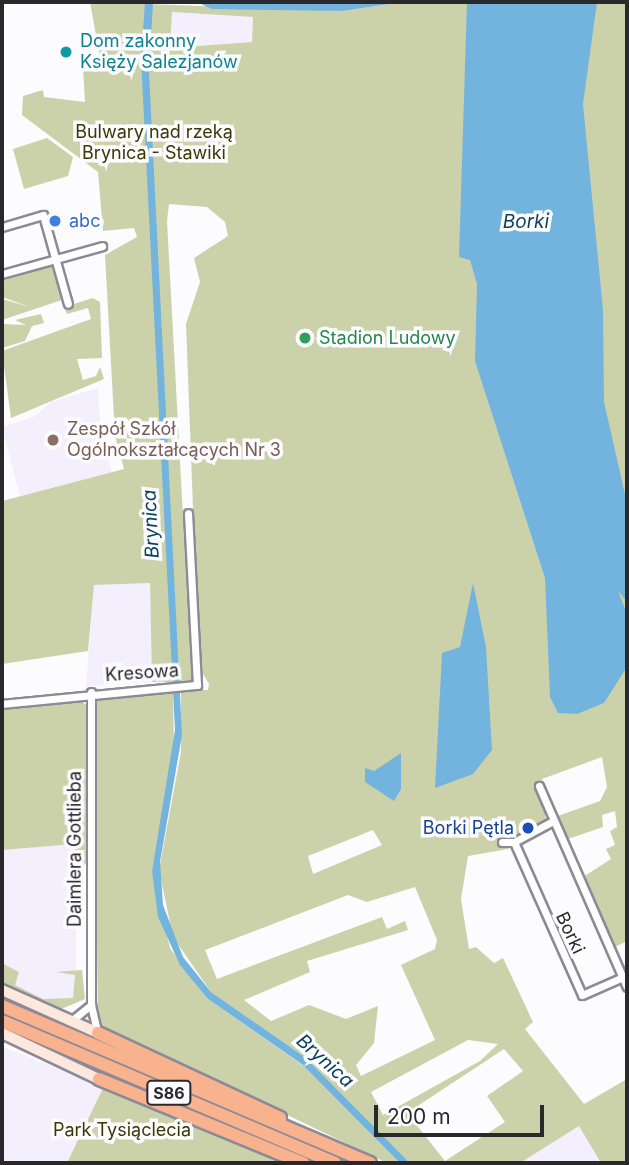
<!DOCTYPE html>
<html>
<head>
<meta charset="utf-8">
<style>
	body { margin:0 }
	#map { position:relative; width:629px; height:1165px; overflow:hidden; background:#fcfbfe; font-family:Inter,sans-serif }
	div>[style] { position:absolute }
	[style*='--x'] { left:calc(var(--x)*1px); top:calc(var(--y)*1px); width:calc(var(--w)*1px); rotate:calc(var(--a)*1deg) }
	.built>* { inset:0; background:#f3effc }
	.green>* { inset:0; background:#cbd2aa }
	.water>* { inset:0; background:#72b4dd }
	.roads { filter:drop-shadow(2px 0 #8d8a97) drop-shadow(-2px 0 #8d8a97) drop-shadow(0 2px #8d8a97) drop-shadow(0 -2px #8d8a97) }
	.street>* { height:7px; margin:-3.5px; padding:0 3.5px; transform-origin:3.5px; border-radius:3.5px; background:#fff }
	.secondary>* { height:10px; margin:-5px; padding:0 5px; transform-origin:5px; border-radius:5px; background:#fde8dd }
	.highway>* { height:12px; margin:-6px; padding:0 6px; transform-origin:6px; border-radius:6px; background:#f8b28e }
	.dots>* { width:19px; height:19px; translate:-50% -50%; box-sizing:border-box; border:4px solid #fcfbfe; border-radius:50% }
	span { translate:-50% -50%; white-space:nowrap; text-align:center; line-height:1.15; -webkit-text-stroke:7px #fcfbfe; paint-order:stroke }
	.shield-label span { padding:2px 5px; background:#fcfbfe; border:2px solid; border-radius:5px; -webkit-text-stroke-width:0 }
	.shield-label { font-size:16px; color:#29282d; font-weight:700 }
	.culture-label { font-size:18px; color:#0d838f }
	.left { translate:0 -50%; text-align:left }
	.park-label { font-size:18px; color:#363b06 }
	.shop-label { font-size:18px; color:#366cbe }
	.leisure-label { font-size:18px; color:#27864d }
	.education-label { font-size:18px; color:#785e54 }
	.street-label { font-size:18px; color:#29282d }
	.transit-label { font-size:18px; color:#164399 }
	.right { translate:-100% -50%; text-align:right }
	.water-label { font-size:19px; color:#073f5b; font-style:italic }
	.frame { position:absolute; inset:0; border:4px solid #29282d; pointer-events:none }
	.scale { position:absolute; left:374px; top:1105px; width:170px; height:32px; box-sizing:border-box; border:4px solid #29282d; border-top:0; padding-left:9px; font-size:21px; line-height:24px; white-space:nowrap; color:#29282d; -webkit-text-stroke:5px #fcfbfe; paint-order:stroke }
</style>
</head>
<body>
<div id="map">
	<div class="built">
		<div style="clip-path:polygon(172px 12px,253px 17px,252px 42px,169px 48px)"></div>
		<div style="clip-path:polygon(98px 388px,101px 437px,112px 472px,20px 496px,2px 427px,34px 417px,51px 402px)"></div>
		<div style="clip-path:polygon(150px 583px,152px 682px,86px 686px,94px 585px)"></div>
		<div style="clip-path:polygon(76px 844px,76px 1001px,43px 1002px,2px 980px,2px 850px)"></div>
		<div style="clip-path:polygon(2px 1047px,104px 1084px,69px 1163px,2px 1163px)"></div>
		<div style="clip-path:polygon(579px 1126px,605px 1161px,520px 1163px)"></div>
	</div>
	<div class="green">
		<div style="clip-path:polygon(evenodd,90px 2px,343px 11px,403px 2px,627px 2px,627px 941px,615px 947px,583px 877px,611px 859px,606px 849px,615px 845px,610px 831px,617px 827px,615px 811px,602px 815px,603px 827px,565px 840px,555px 817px,600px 801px,607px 787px,602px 757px,542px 779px,546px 823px,540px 832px,508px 849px,468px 856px,461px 899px,469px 949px,476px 947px,494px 963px,503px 958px,533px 1022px,525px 1029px,584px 1104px,627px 1079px,627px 1163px,601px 1163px,579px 1126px,520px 1163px,410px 1163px,306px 1058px,211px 992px,173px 937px,159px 870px,181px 752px,181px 690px,208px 690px,209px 684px,199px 667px,186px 324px,200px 282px,194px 258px,228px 236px,225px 222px,207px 207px,169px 204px,167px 221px,192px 682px,152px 682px,150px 583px,94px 585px,88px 651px,2px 664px,2px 501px,124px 469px,115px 436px,105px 255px,137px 237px,134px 228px,103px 231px,98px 172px,22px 115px,23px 96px,43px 90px,44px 97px,85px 102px,83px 68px,101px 63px,90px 2px,172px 12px,253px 17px,252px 42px,170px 48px,172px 12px,90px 2px,373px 830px,382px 845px,313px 874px,308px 856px,373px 830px,90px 2px,415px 887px,437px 940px,435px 949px,401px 965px,435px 1040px,361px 1076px,356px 1065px,374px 1043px,378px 1006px,346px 1019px,309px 1005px,271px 1021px,244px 1000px,310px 972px,307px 961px,408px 930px,405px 921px,387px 929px,382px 917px,217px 979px,205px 950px,348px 895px,367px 902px,415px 887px,90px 2px,468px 1040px,498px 1044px,480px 1061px,383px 1115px,371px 1092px,468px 1040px,90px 2px,504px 1049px,523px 1071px,487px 1096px,505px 1122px,445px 1161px,407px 1113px,504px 1049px)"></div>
		<div style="clip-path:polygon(47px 138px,73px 157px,68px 176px,24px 189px,13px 149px)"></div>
		<div style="clip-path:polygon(55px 265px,65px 299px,2px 320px,2px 299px,30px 307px,2px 297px,2px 281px)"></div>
		<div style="clip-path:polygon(93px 298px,100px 302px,102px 358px,77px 359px,83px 380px,96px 376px,100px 367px,104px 379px,11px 418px,2px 351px,91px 319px,88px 308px,67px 314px,64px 307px)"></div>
		<div style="clip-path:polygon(41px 314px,44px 323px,32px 326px,25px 341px,2px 348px,2px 324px,26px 325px,15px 320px)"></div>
		<div style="clip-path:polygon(173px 690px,174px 750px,152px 871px,170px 948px,208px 999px,311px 1071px,400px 1163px,387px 1163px,98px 1024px,94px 704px,98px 698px)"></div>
		<div style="clip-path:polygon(78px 698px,86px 705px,86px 864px,75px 869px,75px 844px,2px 850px,2px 709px)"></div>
		<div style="clip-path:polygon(2px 963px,19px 972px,15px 985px,43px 999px,73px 998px,75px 975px,56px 972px,82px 970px,85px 999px,59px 1010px,2px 985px)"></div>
		<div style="clip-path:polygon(2px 1011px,301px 1139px,2px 1016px)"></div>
		<div style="clip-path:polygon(103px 1088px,128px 1095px,298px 1163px,67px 1163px)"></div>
	</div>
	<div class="water">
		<div style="clip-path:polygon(145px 2px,153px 2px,149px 72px,182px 735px,160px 862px,163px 905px,183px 957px,211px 992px,306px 1058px,410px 1163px,400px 1163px,303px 1065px,208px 999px,180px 965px,158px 917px,152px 871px,175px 730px,141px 59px)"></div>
		<div style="clip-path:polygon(197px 2px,403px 2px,343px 11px,212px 9px)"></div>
		<div style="clip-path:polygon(467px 2px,597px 2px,583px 104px,603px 310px,604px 402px,627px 503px,627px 602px,618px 591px,627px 614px,627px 667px,604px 703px,577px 714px,558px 713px,550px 697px,545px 578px,475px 361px,477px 284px,470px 260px,459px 257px)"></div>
		<div style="clip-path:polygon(473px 583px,486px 647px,492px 750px,473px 774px,435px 788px,442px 653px,460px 647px)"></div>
		<div style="clip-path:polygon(401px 753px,401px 789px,394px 801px,365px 782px,365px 768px,374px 771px)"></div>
	</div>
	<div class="roads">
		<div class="street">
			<div style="--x:2;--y:227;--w:43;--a:-16.3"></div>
			<div style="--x:43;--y:215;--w:92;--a:74.3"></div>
			<div style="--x:2;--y:274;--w:104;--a:-15.6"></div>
			<div style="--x:91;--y:692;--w:313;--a:90"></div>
			<div style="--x:91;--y:1005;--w:28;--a:77"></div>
			<div style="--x:2;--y:704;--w:196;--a:-5.6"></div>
			<div style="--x:197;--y:685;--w:172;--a:-93"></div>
			<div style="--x:539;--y:786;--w:219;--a:66.4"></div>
			<div style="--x:502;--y:842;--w:12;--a:0"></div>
			<div style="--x:514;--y:842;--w:44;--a:-28.3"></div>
			<div style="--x:514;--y:842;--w:167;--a:66"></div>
			<div style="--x:582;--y:995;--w:45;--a:-23.7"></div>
			<div style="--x:71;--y:1021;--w:26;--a:-39"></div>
		</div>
		<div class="secondary">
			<div style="--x:2;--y:990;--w:105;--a:24.1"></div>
			<div style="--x:2;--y:1033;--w:107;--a:25.4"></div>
		</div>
		<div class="highway">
			<div style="--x:2;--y:1006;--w:400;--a:23.1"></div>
			<div style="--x:2;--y:1021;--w:362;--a:23.1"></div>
			<div style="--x:98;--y:1033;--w:201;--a:25"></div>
			<div style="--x:99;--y:1079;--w:221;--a:22.4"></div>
		</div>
	</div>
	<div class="dots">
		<div style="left:66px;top:52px;background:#0f9aa8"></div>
		<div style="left:55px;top:221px;background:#3f7fe0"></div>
		<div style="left:305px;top:338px;background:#2e9e5b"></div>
		<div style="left:53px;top:440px;background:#8d6e63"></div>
		<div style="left:528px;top:828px;background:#1a4fb4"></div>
	</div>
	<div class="shield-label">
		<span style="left:169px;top:1093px">S86</span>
	</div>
	<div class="culture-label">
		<span class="left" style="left:80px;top:52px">Dom zakonny<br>Księży Salezjanów</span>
	</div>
	<div class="park-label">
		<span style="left:154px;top:143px">Bulwary nad rzeką<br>Brynica - Stawiki</span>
		<span style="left:122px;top:1130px">Park Tysiąclecia</span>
	</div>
	<div class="shop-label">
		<span class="left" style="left:69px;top:221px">abc</span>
	</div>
	<div class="leisure-label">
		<span class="left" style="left:319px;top:338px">Stadion Ludowy</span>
	</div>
	<div class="education-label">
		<span class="left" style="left:67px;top:440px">Zespół Szkół<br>Ogólnokształcących Nr 3</span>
	</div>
	<div class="street-label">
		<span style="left:142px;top:673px;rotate:-4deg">Kresowa</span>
		<span style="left:75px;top:849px;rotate:-90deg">Daimlera Gottlieba</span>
		<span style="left:570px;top:933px;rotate:65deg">Borki</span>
	</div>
	<div class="transit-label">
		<span class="right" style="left:514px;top:828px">Borki Pętla</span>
	</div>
	<div class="water-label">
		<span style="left:526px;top:222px">Borki</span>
		<span style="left:151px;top:524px;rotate:-93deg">Brynica</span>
		<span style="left:325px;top:1061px;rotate:42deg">Brynica</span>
	</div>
	<div class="frame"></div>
	<div class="scale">200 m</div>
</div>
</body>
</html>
